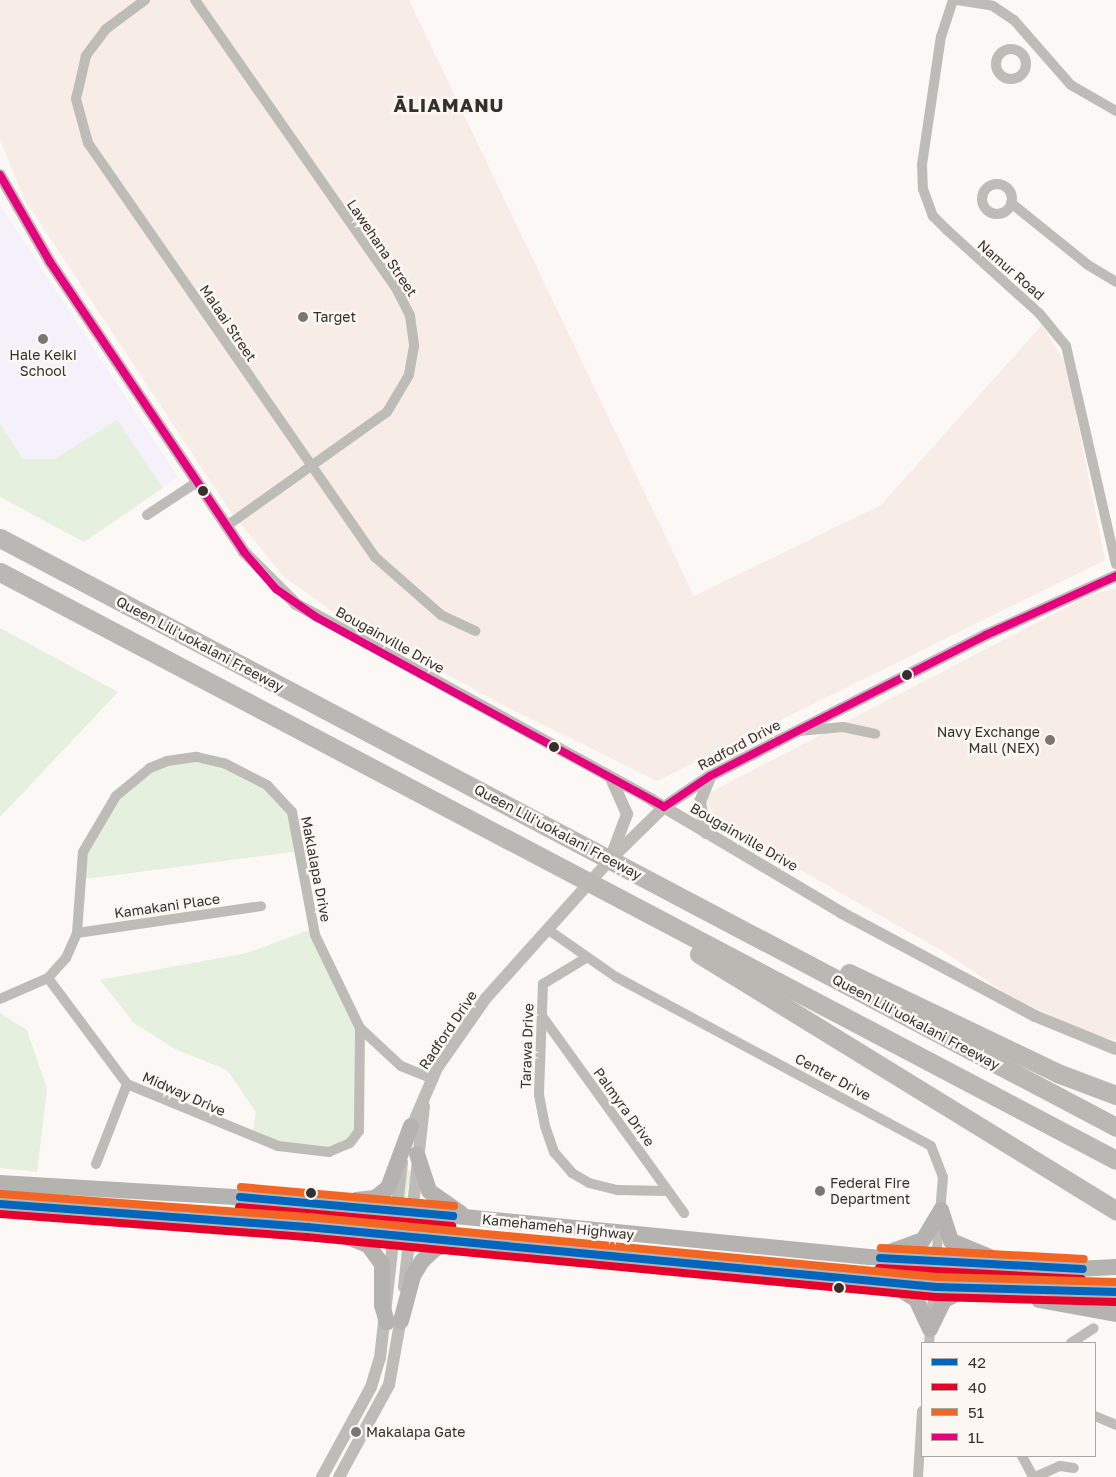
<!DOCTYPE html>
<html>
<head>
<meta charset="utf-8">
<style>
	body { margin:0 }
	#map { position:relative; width:1116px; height:1477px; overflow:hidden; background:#fbf8f6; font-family:"Golos Text",sans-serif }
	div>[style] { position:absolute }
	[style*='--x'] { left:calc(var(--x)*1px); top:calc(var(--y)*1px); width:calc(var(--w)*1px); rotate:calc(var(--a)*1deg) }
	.built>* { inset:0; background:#f8ede6 }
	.education>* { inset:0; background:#f4f1fa }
	.green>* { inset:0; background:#e6f0df }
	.minor>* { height:10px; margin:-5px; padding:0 5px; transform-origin:5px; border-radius:5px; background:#bebcb6 }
	.minor>.ring { margin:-5px; padding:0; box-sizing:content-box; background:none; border:10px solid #bebcb6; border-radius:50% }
	.tertiary>* { height:12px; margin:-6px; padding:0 6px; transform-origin:6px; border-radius:6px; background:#bebcb6 }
	.primary>* { height:16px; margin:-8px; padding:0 8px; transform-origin:8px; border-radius:8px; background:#b5b3af }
	.motorway>* { height:19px; margin:-9.5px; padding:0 9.5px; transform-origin:9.5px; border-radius:9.5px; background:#bbb8b3 }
	.bus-1>* { height:8px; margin:-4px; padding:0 4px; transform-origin:4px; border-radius:4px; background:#0065bd }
	.bus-2>* { height:8px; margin:-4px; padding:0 4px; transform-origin:4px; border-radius:4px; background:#e4002b }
	.bus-3>* { height:8px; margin:-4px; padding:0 4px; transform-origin:4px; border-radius:4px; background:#f26522 }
	.bus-4>* { height:8px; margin:-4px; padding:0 4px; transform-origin:4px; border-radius:4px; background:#e5007d }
	.dots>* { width:14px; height:14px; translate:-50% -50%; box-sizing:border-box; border:2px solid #fdf7f4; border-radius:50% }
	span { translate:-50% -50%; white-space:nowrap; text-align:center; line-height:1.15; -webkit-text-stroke:5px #fdf7f4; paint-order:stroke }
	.street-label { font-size:14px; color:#36302d }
	.poi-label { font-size:14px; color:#36302d }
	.left { translate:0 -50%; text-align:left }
	.right { translate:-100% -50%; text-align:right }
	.district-label { font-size:19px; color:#36302d; font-weight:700; letter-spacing:1px }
	.legend { position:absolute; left:921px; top:1342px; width:175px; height:115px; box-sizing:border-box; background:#fdf7f4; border:1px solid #ada7a4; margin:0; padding:6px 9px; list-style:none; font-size:15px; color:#36302d }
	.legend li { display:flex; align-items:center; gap:10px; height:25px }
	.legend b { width:25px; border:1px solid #ada7a4 }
</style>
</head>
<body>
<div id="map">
	<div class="built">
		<div style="clip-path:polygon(0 0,409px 0,694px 596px,881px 505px,1042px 325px,1066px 364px,1105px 560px,657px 781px,505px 706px,336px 614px,284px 577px,228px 508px,23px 197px,0 139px)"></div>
		<div style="clip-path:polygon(1116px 588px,1116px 1040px,1093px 1035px,1010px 997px,951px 956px,718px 823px,703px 796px,1092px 594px)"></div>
	</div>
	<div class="education">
		<div style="clip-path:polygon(0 205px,178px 477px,133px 508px,23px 459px,0 424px)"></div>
	</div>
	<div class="green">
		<div style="clip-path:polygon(117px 420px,163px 488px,84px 542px,0 497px,0 424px,23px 459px,55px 459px)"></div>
		<div style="clip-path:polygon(0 628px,118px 692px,0 817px)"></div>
		<div style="clip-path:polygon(197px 757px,256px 779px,287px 805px,300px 851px,77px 880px,103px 813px,150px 768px)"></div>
		<div style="clip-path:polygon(314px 928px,355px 1014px,360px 1127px,338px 1149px,252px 1138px,256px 1112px,227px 1070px,175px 1049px,134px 1023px,100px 980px,247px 953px)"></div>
		<div style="clip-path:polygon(0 1013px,27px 1030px,47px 1089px,37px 1172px,0 1168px)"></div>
		<div style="clip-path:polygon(407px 1168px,411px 1173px,406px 1199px,404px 1196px)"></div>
	</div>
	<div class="minor">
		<div style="--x:145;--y:0;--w:49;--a:143.4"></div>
		<div style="--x:106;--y:29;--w:34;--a:127"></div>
		<div style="--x:86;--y:56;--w:44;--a:103.1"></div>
		<div style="--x:76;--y:99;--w:46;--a:74.7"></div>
		<div style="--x:88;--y:143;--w:504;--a:55.27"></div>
		<div style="--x:375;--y:557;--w:88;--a:41.3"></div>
		<div style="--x:441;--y:615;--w:38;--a:25"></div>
		<div style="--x:195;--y:0;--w:353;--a:55.1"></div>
		<div style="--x:397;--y:290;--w:29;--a:63"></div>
		<div style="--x:410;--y:316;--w:30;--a:82"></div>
		<div style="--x:414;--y:346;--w:29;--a:100"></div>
		<div style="--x:409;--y:375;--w:43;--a:120.7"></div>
		<div style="--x:387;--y:412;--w:195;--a:144.6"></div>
		<div style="--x:953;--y:0;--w:38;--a:108"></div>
		<div style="--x:941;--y:36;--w:129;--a:98.4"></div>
		<div style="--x:922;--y:164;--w:25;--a:88"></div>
		<div style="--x:923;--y:189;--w:29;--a:70"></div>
		<div style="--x:933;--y:216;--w:20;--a:45"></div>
		<div style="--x:947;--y:230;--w:124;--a:42.1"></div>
		<div style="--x:1039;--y:313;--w:43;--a:50.7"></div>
		<div style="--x:1066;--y:346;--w:224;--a:77.1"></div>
		<div style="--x:957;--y:0;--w:36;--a:9"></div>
		<div style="--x:993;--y:6;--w:25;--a:34"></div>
		<div style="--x:1014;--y:20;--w:86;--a:48.8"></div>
		<div style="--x:1071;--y:85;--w:52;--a:30"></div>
		<div class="ring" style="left:996px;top:49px;width:20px;height:20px"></div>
		<div class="ring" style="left:982px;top:184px;width:20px;height:20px"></div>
		<div style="--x:1011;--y:203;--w:99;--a:38.8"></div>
		<div style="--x:1088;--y:265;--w:33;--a:31"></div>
		<div style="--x:147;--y:515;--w:60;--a:-33.4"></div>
		<div style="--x:799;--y:731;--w:44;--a:-5.2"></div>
		<div style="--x:843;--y:727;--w:33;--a:12"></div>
		<div style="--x:550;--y:931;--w:80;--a:34.9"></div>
		<div style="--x:616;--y:977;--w:357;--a:28.2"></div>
		<div style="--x:931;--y:1146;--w:33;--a:69"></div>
		<div style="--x:943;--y:1177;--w:167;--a:94.8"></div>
		<div style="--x:77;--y:933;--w:186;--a:-8.3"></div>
		<div style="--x:586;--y:958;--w:50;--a:148.8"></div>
		<div style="--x:543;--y:984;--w:111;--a:92.1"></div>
		<div style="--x:539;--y:1095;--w:32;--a:79"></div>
		<div style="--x:545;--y:1126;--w:28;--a:71"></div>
		<div style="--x:554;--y:1152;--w:28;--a:49"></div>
		<div style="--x:572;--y:1173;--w:20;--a:30"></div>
		<div style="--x:589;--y:1183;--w:30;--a:14"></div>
		<div style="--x:618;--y:1190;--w:49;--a:1.2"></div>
		<div style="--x:0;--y:999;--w:52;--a:-23.6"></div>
		<div style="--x:48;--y:978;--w:27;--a:-48"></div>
		<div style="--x:66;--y:958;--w:27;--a:-66"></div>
		<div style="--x:77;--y:933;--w:81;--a:-85.8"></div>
		<div style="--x:83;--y:852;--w:65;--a:-59.5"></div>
		<div style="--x:116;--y:796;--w:44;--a:-39.5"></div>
		<div style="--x:150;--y:768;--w:18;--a:-22"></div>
		<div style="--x:167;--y:761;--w:30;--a:-8"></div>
		<div style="--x:197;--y:757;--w:28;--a:13"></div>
		<div style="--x:224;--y:763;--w:48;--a:27.1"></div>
		<div style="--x:267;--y:785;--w:37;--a:47"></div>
		<div style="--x:292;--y:812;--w:125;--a:79.4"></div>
		<div style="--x:315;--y:935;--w:103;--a:64.2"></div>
		<div style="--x:360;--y:1028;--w:103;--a:90.6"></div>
		<div style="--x:359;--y:1131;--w:15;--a:127"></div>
		<div style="--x:350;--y:1143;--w:23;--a:157"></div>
		<div style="--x:329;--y:1152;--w:51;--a:-173.3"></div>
		<div style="--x:278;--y:1146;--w:163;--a:-157.7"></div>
		<div style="--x:127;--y:1084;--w:132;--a:-126.7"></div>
		<div style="--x:542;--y:1016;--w:243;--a:54.2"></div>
		<div style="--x:360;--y:1028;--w:56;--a:42.8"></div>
		<div style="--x:401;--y:1066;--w:35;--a:22"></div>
		<div style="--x:96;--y:1164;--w:86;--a:-68.8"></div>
		<div style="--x:1071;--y:1343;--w:27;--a:-33"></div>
		<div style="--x:1095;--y:1416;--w:23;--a:23"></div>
		<div style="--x:1022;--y:1456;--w:24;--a:62"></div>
		<div style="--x:918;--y:1477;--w:66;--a:-86.5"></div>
		<div style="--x:1035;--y:1477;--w:27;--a:-24"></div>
		<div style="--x:1060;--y:1466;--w:14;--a:8"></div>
	</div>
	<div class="tertiary">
		<div style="--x:0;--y:175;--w:100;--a:60.1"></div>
		<div style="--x:50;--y:262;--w:349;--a:56.2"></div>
		<div style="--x:244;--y:552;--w:74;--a:45"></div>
		<div style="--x:296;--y:604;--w:406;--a:28.8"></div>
		<div style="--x:652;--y:800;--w:221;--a:30.7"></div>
		<div style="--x:842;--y:913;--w:219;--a:28.1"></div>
		<div style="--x:1035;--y:1016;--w:87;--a:22.2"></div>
		<div style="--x:706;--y:833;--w:32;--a:-101"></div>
		<div style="--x:700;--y:802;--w:27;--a:-68"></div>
		<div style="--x:612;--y:854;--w:43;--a:-69.4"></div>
		<div style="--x:627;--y:814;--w:37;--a:-114"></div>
		<div style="--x:409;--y:1133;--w:71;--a:-66.7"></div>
		<div style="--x:437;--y:1068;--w:85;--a:-55"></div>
		<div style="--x:486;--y:998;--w:184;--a:-48.1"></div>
		<div style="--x:609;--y:861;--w:77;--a:-44.5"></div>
		<div style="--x:664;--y:807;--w:55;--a:-34"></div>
		<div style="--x:710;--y:776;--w:76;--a:-27.2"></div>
		<div style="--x:778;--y:741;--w:233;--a:-27"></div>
		<div style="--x:986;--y:635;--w:143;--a:-24.4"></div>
		<div style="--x:404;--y:1287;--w:182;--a:-83.7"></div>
		<div style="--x:322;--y:1477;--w:102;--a:-61.4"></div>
		<div style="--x:371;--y:1387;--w:30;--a:-73"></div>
		<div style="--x:380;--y:1358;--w:197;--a:-83.6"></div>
		<div style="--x:339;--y:1477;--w:105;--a:-61.5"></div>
		<div style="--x:389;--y:1385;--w:74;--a:-79.9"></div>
	</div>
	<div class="primary">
		<div style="--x:417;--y:1154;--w:39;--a:72"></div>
		<div style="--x:429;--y:1191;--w:39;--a:35"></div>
		<div style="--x:0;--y:1183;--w:305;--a:3.4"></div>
		<div style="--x:304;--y:1201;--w:568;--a:5.66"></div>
		<div style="--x:869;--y:1257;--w:206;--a:3.3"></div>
		<div style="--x:1075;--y:1269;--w:41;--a:-2.8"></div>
		<div style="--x:356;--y:1200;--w:19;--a:-6"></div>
		<div style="--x:375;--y:1198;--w:16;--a:-38"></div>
		<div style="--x:388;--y:1188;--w:66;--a:-69.6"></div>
		<div style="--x:0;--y:1204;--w:308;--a:4.3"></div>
		<div style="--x:307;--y:1227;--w:632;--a:5.45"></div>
		<div style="--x:936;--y:1287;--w:180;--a:1.6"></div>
		<div style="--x:941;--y:1210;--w:33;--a:72"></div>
		<div style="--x:951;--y:1241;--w:42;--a:22.3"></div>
		<div style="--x:348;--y:1237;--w:22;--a:22"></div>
		<div style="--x:368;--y:1245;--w:24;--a:54"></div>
		<div style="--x:382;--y:1264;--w:41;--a:90"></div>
		<div style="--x:382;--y:1305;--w:18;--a:74"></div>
		<div style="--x:887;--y:1253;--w:38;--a:-20"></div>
		<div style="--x:923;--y:1240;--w:35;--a:-59"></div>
		<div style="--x:894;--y:1286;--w:26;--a:31"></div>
		<div style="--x:916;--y:1299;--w:33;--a:65"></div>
		<div style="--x:1039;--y:1300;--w:78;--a:10.3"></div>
		<div style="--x:401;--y:1321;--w:47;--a:-75.1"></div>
		<div style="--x:413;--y:1276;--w:17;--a:-59"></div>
		<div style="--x:422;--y:1261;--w:19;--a:-43"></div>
		<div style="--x:436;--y:1248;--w:18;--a:-13"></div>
		<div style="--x:930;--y:1329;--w:32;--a:-64"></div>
		<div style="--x:944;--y:1300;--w:22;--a:-27"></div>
	</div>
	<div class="motorway">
		<div style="--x:0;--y:538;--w:1262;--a:27.82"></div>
		<div style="--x:0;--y:572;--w:1261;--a:27.78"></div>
		<div style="--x:699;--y:954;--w:490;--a:31.6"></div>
		<div style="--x:849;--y:973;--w:234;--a:25.6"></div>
		<div style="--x:1060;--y:1074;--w:60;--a:20.6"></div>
	</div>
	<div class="bus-1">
		<div style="--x:240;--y:1197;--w:214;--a:5.1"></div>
		<div style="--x:0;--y:1204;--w:308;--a:4.3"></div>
		<div style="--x:307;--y:1227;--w:632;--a:5.45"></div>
		<div style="--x:936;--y:1287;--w:180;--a:1.6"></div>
		<div style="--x:880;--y:1258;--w:203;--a:3.1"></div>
	</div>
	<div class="bus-2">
		<div style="--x:239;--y:1207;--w:214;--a:5.1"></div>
		<div style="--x:0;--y:1214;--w:307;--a:4.3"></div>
		<div style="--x:306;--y:1237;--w:632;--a:5.45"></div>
		<div style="--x:935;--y:1297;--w:181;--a:1.6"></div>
		<div style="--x:879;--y:1268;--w:203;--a:3.1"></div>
	</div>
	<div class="bus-3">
		<div style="--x:241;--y:1187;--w:214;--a:5.1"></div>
		<div style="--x:1;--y:1194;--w:308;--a:4.3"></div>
		<div style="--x:308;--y:1217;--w:632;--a:5.45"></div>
		<div style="--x:937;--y:1277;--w:179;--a:1.6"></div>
		<div style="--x:881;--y:1248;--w:203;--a:3.1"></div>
	</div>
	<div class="bus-4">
		<div style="--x:0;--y:175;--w:100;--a:60.1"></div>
		<div style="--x:50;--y:262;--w:349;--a:56.2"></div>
		<div style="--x:244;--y:552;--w:49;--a:49.1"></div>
		<div style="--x:276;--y:589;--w:49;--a:35"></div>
		<div style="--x:316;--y:617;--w:396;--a:28.6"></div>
		<div style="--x:664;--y:807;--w:55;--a:-34"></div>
		<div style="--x:710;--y:776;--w:76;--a:-27.2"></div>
		<div style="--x:778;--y:741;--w:233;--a:-27"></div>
		<div style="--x:986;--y:635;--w:143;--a:-24.4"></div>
	</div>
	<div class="dots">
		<div style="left:303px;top:317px;background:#7b7673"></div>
		<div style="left:43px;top:339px;background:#7b7673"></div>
		<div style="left:203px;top:491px;background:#36302d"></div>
		<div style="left:907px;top:675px;background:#36302d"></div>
		<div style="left:1050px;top:740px;background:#7b7673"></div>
		<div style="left:554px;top:747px;background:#36302d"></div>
		<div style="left:820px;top:1191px;background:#7b7673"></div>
		<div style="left:311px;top:1193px;background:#36302d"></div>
		<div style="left:839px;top:1288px;background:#36302d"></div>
		<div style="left:356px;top:1432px;background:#7b7673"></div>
	</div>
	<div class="street-label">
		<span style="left:382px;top:248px;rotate:56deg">Lawehana Street</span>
		<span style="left:1011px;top:270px;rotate:41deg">Namur Road</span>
		<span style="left:228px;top:323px;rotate:56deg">Malaai Street</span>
		<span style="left:390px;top:640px;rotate:29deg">Bougainville Drive</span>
		<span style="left:200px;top:644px;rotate:28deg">Queen Liliʻuokalani Freeway</span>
		<span style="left:739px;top:745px;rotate:-28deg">Radford Drive</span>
		<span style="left:558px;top:832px;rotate:28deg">Queen Liliʻuokalani Freeway</span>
		<span style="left:744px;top:837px;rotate:30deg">Bougainville Drive</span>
		<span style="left:316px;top:869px;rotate:79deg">Maklalapa Drive</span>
		<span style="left:167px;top:906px;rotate:-8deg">Kamakani Place</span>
		<span style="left:916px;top:1022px;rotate:28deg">Queen Liliʻuokalani Freeway</span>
		<span style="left:448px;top:1030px;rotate:-56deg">Radford Drive</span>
		<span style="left:527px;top:1046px;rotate:-88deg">Tarawa Drive</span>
		<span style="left:833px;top:1077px;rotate:28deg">Center Drive</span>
		<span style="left:184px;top:1094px;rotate:24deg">Midway Drive</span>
		<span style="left:624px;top:1107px;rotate:54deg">Palmyra Drive</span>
		<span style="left:558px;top:1227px;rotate:6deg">Kamehameha Highway</span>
	</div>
	<div class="poi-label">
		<span class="left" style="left:313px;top:317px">Target</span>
		<span style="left:43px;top:363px">Hale Keiki<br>School</span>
		<span class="right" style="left:1040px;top:740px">Navy Exchange<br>Mall (NEX)</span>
		<span class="left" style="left:830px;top:1191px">Federal Fire<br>Department</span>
		<span class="left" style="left:366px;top:1432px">Makalapa Gate</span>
	</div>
	<div class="district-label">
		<span style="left:449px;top:105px">ĀLIAMANU</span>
	</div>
	<ul class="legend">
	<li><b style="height:6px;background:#0065bd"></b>42</li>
	<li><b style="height:6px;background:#e4002b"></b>40</li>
	<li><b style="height:6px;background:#f26522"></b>51</li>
	<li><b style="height:6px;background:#e5007d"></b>1L</li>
	</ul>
</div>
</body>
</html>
